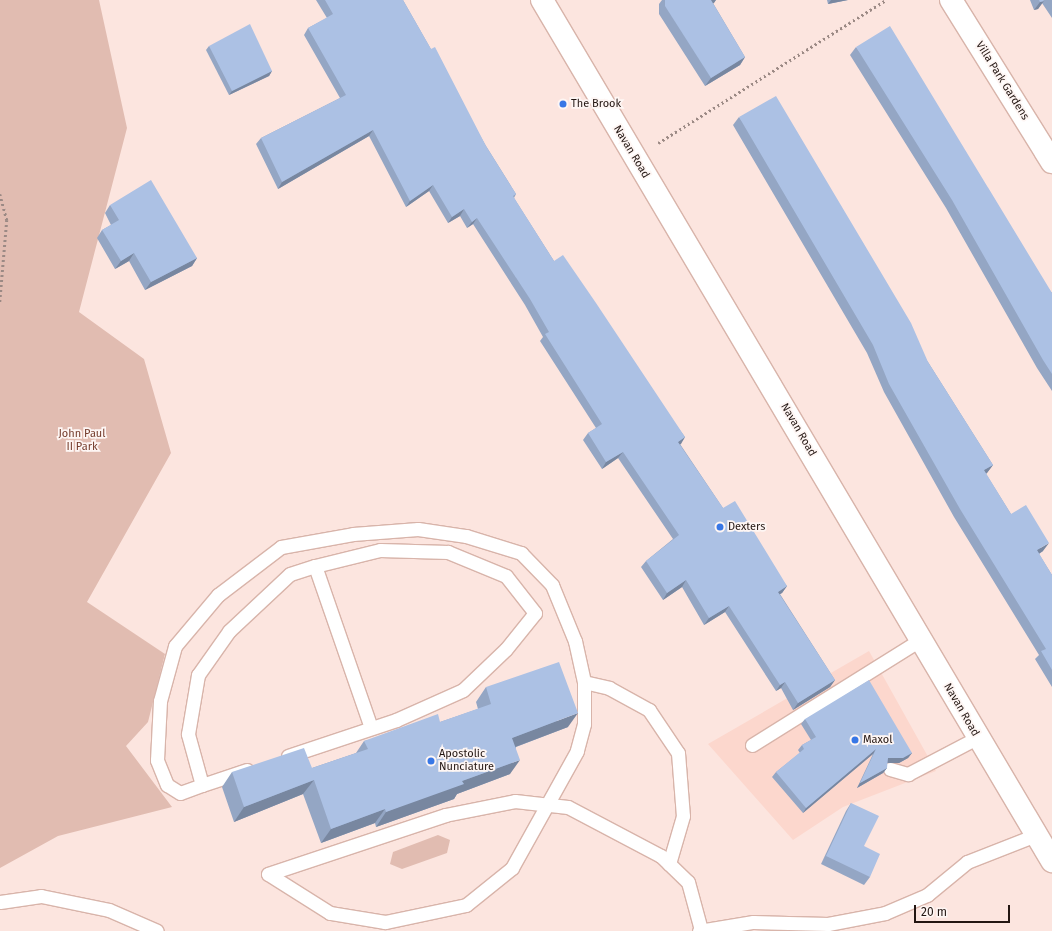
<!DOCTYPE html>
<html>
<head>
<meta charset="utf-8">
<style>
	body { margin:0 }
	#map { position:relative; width:1052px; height:931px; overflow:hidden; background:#fce5df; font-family:"Fira Sans",sans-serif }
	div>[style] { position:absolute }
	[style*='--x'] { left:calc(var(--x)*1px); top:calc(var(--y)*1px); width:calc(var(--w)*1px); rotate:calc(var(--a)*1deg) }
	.built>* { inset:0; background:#fcd7cd }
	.green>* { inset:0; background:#e1bcb1 }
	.path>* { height:2.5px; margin-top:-1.25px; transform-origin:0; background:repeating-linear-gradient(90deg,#9b8984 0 2px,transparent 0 5px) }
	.roads { filter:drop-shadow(1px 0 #d8b4aa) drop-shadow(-1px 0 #d8b4aa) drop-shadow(0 1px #d8b4aa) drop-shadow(0 -1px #d8b4aa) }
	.service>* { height:13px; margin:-6.5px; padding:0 6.5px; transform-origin:6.5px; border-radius:6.5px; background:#fff }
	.minor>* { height:22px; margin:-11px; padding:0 11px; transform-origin:11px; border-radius:11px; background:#fff }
	.secondary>* { height:22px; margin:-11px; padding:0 11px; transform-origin:11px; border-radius:11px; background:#fff }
	.wall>* { inset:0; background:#94a6c4 }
	.shaded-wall>* { inset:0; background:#7887a0 }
	.building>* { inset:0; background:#acc1e4 }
	.dots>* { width:11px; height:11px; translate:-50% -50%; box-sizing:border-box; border:2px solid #fef6f4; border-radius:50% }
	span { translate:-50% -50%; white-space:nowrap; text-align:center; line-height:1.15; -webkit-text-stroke:3.5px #fef6f4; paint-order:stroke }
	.street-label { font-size:11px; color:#231612 }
	.poi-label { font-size:11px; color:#231612 }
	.left { translate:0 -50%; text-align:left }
	.park-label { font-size:11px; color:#743b2b }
	.scale { position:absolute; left:914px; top:905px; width:96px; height:18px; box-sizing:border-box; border:2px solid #231612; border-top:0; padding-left:5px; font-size:12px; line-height:14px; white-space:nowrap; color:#231612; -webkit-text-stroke:3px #fef6f4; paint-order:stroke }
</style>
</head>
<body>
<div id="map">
	<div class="built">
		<div style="clip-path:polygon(869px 651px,936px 771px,843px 807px,793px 840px,708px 744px)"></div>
	</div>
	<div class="green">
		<div style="clip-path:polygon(0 0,99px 0,127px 128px,79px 312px,144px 359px,171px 453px,87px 602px,165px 654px,148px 722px,126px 746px,172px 807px,58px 836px,0 868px)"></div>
		<div style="clip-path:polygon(438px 835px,450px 840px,447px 853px,402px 869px,390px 864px,393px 852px)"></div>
	</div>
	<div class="path">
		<div style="--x:658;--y:143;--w:269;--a:-32.1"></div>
		<div style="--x:0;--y:194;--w:27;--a:75"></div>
		<div style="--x:7;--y:220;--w:82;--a:94.9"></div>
	</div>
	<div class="roads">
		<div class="service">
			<div style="--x:584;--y:682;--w:26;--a:13"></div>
			<div style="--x:609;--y:688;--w:46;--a:28.8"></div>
			<div style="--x:649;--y:710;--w:52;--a:56"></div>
			<div style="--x:678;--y:753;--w:63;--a:85.5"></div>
			<div style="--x:683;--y:816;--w:50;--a:106.3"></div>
			<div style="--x:752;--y:745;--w:198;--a:-32"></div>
			<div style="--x:288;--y:756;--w:114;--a:-18.4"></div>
			<div style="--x:396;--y:720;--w:73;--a:-24.1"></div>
			<div style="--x:463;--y:690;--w:59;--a:-43.6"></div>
			<div style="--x:506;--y:649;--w:46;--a:-51.1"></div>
			<div style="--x:535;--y:613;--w:47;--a:-128.1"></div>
			<div style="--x:506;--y:576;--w:63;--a:-157.5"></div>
			<div style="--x:448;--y:552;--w:68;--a:-178.3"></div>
			<div style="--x:380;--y:550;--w:67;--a:166.2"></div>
			<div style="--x:315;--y:566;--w:171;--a:70.9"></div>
			<div style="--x:890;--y:769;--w:19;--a:16"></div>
			<div style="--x:908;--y:774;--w:78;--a:-27.6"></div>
			<div style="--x:247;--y:770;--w:47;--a:161.6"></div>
			<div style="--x:202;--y:785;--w:53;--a:-105.4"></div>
			<div style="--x:188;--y:734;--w:60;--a:-80.4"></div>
			<div style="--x:198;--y:675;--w:54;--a:-54.8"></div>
			<div style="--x:229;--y:631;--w:83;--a:-43.1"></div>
			<div style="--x:290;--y:574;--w:26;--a:-18"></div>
			<div style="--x:202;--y:785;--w:23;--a:160"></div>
			<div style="--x:180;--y:793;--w:15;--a:-148"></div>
			<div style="--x:167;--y:785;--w:27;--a:-112"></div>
			<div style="--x:157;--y:760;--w:59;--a:-87.1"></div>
			<div style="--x:160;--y:701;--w:57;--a:-74.7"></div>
			<div style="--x:175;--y:646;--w:67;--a:-49.9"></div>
			<div style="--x:218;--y:595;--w:79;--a:-37.3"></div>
			<div style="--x:281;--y:547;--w:73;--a:-10.2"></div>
			<div style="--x:353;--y:534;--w:65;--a:-4.4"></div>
			<div style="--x:418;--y:529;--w:49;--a:8.3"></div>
			<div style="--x:466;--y:536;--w:58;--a:17.2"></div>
			<div style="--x:521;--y:553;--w:45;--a:45.9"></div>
			<div style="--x:552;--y:585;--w:61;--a:67.7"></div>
			<div style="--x:575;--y:641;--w:42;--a:77.6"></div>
			<div style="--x:584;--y:682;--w:42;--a:90"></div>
			<div style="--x:584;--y:724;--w:28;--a:105"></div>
			<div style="--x:577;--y:751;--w:134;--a:119.1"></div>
			<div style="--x:512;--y:868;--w:59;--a:141.2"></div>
			<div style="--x:466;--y:905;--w:83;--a:168.1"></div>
			<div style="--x:385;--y:922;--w:56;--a:-170.7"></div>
			<div style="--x:330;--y:913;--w:73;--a:-147.8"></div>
			<div style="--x:268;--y:874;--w:187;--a:-18.4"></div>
			<div style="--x:445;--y:815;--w:71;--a:-11.3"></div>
			<div style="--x:515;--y:801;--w:53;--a:6.5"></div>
			<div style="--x:568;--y:807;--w:105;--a:27.8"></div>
			<div style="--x:661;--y:856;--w:37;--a:44"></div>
			<div style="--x:688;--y:882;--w:50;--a:74.8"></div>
			<div style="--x:0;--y:902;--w:41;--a:-8.3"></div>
			<div style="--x:41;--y:896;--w:69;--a:11.6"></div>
			<div style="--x:109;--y:910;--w:52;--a:23.6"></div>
			<div style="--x:699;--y:931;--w:55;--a:-9.5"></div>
			<div style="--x:753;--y:922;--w:75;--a:1.5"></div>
			<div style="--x:828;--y:924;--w:58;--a:-10.9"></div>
			<div style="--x:885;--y:913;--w:46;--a:-23.2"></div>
			<div style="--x:927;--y:895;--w:52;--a:-39.5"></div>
			<div style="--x:967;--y:862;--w:74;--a:-21.4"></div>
		</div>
		<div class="minor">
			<div style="--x:951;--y:0;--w:191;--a:58.1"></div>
		</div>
		<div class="secondary">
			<div style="--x:542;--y:0;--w:1001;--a:59.36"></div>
		</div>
	</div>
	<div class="wall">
		<div style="clip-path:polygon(316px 0,403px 0,486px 146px,516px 194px,514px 198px,554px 261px,685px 437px,680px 444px,723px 508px,787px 586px,782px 593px,780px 594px,835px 680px,830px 687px,793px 710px,781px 688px,776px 691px,725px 612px,704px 625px,682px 587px,663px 600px,641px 567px,646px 561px,673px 539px,618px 458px,602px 469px,583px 440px,588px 433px,596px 428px,540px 341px,543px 337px,525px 305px,473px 224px,467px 228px,460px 216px,448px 223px,429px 191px,406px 207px,369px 136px,278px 189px,256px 144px,261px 138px,340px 98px,304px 35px,308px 28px,327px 18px)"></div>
		<div style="clip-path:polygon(662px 0,716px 0,713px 3px,745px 57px,740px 65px,705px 86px,659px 14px,659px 4px)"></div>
		<div style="clip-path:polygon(827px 0,848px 0,828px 4px)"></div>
		<div style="clip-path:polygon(1030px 0,1052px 0,1052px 18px,1042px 3px,1038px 9px,1034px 10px)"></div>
		<div style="clip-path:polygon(209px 46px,272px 71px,269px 76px,229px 95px,206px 50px)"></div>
		<div style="clip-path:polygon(856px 47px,1052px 293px,1052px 391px,1037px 368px,946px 208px,850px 55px)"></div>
		<div style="clip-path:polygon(739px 117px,928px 362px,993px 465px,986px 474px,1011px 514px,1043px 551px,1039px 554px,1052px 575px,1052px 687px,1035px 659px,1039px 655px,954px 517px,884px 392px,867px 353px,733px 125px)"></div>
		<div style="clip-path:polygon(110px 205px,197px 258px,192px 266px,145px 290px,129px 261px,115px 269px,97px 238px,102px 230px,111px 225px,105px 213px)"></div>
		<div style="clip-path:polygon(486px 687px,568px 727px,516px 747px,510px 774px,457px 794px,454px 799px,376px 827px,375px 823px,321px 843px,303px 794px,234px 822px,222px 787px,232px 772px,312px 768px,356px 753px,364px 741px,440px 722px,478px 709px,476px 702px)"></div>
		<div style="clip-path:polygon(805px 719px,912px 753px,908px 758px,899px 763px,887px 763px,887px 768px,883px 773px,857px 788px,873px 754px,803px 813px,772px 777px,776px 772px,800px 753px,798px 750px,802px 745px,811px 740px,801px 724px)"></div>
		<div style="clip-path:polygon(851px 803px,864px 846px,870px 877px,864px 885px,821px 864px,846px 811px)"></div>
	</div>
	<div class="shaded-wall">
		<div style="clip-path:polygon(711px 0,716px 0,714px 3px,705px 8px)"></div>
		<div style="clip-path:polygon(831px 0,848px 0,828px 4px)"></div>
		<div style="clip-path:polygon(1044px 1px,1038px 9px,1034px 10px,1040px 2px)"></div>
		<div style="clip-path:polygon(745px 57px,740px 65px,705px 86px,711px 78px)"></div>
		<div style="clip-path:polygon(272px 71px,269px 76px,229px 95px,232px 91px)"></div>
		<div style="clip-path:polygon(373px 130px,369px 136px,278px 189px,282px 182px)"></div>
		<div style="clip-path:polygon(433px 185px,429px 191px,406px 207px,410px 201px)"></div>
		<div style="clip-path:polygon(464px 209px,460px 216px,448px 223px,452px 217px)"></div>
		<div style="clip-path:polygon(477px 218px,473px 224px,467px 228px,472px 222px)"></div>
		<div style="clip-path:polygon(134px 253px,129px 261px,115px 269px,121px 261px)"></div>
		<div style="clip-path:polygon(197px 258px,192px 266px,145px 290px,151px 282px)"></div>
		<div style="clip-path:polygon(685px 437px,681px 444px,674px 448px,678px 442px)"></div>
		<div style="clip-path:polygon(623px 452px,618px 458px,602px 469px,606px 462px)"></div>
		<div style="clip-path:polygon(993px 465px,987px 473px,979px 478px,984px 470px)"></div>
		<div style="clip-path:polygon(1049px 543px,1043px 551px,1032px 558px,1037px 550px)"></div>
		<div style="clip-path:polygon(686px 580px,682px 587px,663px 600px,667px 593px)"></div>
		<div style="clip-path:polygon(787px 586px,782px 593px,773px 598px,778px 592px)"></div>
		<div style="clip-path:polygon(729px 606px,725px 612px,704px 625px,709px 618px)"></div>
		<div style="clip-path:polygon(835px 680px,830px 687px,793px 710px,798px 703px)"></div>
		<div style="clip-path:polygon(785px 682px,781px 688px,776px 691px,780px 685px)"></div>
		<div style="clip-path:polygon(578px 713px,568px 727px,502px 752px,512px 738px)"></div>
		<div style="clip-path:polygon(876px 749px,873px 754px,803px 813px,806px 808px)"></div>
		<div style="clip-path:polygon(912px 753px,908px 758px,899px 763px,885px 763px,888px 758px)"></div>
		<div style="clip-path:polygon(520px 760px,510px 774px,457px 794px,454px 799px,376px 827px,386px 812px,462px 781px)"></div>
		<div style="clip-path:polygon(887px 768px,883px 773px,857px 788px,860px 783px)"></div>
		<div style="clip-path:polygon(314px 780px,303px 794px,234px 822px,244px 807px)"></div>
		<div style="clip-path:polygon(385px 809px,375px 823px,321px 843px,331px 829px)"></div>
	</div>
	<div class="building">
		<div style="clip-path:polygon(325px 0,403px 0,431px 49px,435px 47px,486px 146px,516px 194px,513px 196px,554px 261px,563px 255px,596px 303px,685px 437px,678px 442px,723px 508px,735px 501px,787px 586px,778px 592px,835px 680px,798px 703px,785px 682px,780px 685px,729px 606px,709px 618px,686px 580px,667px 593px,646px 561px,679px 535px,623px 452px,606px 462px,588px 433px,602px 424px,545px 334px,549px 332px,530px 299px,477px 218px,472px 222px,464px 209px,452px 217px,433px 185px,410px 201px,373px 130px,282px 182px,261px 138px,346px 95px,308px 28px,333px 14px)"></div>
		<div style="clip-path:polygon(665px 0,711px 0,745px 57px,711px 78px,665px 6px)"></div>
		<div style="clip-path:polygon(1039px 0,1043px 0,1044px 1px,1040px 2px)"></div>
		<div style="clip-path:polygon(250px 24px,272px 71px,232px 91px,209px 46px)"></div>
		<div style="clip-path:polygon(890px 26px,1052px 293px,1052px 374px,1043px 360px,952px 200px,856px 47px)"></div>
		<div style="clip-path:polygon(776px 96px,911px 323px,928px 362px,993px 465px,984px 470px,1011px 514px,1026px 505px,1049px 543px,1037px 550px,1052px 575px,1052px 670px,1041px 651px,1046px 649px,960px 509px,889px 384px,873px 345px,739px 117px)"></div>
		<div style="clip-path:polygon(151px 180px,197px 258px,151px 282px,134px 253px,121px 261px,102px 230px,119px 220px,110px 205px)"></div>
		<div style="clip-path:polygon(559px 662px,578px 713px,512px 738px,520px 760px,462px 781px,464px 784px,386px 812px,385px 809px,331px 829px,314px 780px,244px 807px,232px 772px,304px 748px,312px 768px,368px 749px,364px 741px,438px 714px,440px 722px,491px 704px,486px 687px)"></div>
		<div style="clip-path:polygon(869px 680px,912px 753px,903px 758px,888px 758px,887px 768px,860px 783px,876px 749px,806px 808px,776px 772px,804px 749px,802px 745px,816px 737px,805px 719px)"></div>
		<div style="clip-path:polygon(851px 803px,879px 816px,864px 846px,880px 854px,870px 877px,826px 856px)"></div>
	</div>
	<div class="dots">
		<div style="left:563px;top:104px;background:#3877e6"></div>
		<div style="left:720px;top:527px;background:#3877e6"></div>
		<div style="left:855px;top:740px;background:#3877e6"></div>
		<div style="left:431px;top:761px;background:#3877e6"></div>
	</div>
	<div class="street-label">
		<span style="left:1002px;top:81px;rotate:58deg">Villa Park Gardens</span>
		<span style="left:631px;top:152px;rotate:59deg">Navan Road</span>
		<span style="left:798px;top:430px;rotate:60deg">Navan Road</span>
		<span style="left:961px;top:710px;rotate:60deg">Navan Road</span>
	</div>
	<div class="poi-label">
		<span class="left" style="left:571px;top:104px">The Brook</span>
		<span class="left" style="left:728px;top:527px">Dexters</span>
		<span class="left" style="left:863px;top:740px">Maxol</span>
		<span class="left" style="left:439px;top:761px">Apostolic<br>Nunciature</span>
	</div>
	<div class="park-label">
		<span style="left:82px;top:441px">John Paul<br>II Park</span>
	</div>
	<div class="scale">20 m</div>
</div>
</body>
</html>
